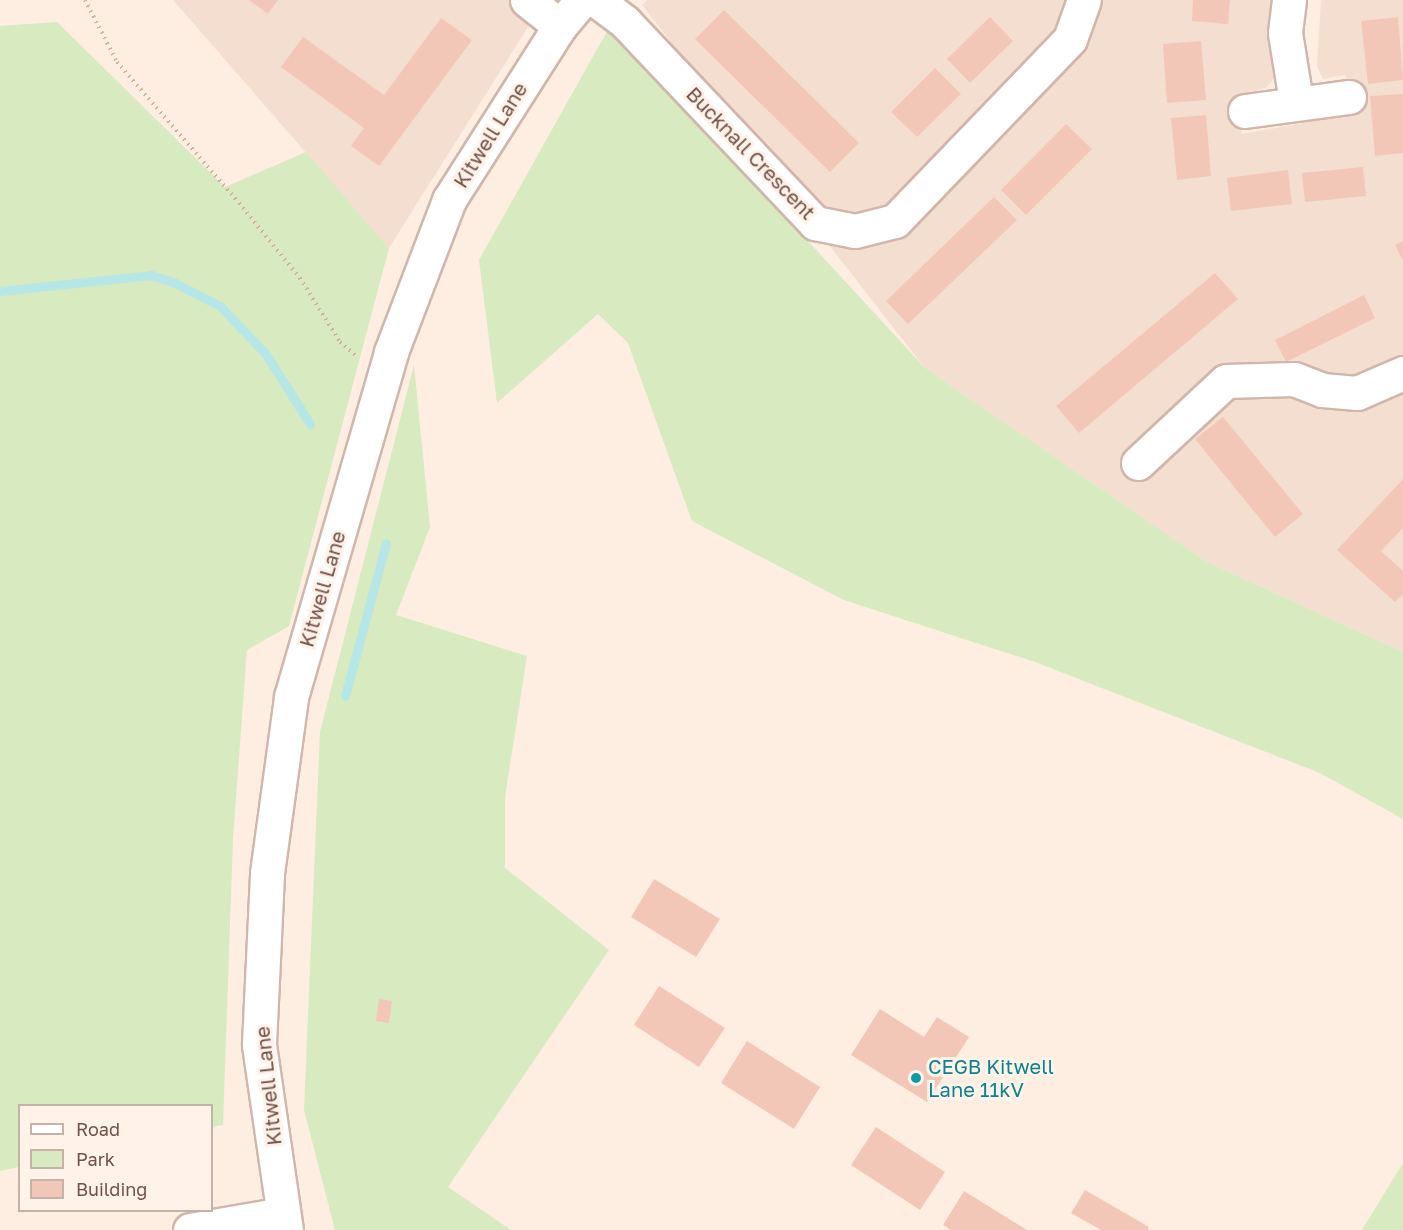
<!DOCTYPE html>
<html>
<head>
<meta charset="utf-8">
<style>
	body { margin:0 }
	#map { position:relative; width:1403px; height:1230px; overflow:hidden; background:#fdeee1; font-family:"Golos Text",sans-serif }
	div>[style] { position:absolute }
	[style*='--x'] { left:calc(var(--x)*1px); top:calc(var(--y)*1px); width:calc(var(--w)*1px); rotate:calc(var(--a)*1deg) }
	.residential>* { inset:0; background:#f4decf }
	.green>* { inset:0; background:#d7eac0 }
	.stream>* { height:9px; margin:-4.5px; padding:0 4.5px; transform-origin:4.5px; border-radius:4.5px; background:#b6e6e6 }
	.building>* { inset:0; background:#f3c7b8 }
	.path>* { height:4px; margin-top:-2px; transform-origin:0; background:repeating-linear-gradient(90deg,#d7aa9c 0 1.5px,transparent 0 6px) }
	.roads { filter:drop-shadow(2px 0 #d0b6ab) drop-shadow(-2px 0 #d0b6ab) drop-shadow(0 2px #d0b6ab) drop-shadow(0 -2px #d0b6ab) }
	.street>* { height:33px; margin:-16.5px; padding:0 16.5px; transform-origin:16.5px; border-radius:16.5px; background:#fff }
	.secondary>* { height:33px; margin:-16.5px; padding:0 16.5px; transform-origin:16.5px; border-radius:16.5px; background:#fff }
	.dots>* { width:16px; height:16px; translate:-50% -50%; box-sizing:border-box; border:3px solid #fff2e8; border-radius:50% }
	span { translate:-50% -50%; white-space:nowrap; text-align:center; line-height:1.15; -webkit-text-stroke:6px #fff2e8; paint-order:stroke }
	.street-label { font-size:20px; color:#745148 }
	.culture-label { font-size:20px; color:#0d838f }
	.left { translate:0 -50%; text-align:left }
	.legend { position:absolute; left:18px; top:1104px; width:195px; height:108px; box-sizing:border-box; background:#fff2e8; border:2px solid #c7b2a8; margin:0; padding:8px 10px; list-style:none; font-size:18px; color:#745148 }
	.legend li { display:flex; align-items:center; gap:12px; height:30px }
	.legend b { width:30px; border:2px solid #c7b2a8 }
</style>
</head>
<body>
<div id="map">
	<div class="residential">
		<div style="clip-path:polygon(173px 0,545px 0,389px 248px)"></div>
		<div style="clip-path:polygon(647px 0,1276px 0,1277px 76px,1265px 88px,1236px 96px,1242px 134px,1352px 114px,1345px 75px,1323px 79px,1317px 66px,1321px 0,1403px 0,1403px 652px,1207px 562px,924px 367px,642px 5px)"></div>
	</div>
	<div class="green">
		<div style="clip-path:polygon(57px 22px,225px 187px,306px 152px,389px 248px,289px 626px,247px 650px,233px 838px,223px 1125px,212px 1127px,212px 1106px,20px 1106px,19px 1167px,0 1171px,0 26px)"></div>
		<div style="clip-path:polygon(610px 26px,924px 367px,1207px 562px,1403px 652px,1403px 819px,1320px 773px,1035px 662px,844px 600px,692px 521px,628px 343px,598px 314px,497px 403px,479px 260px)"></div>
		<div style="clip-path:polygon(414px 365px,430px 527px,396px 615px,527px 656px,505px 797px,505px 868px,609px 950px,448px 1187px,511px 1230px,335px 1230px,304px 1110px,320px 732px)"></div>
		<div style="clip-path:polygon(1403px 1163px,1403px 1230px,1362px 1230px)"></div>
	</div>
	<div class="stream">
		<div style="--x:0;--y:291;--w:152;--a:-6"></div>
		<div style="--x:151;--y:275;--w:25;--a:18"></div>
		<div style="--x:175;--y:283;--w:51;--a:27.1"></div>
		<div style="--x:220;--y:306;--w:65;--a:46.2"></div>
		<div style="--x:265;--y:353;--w:84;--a:57.6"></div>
		<div style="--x:345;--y:696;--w:158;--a:-75"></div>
	</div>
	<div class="building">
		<div style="clip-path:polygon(249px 0,278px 0,268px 14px)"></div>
		<div style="clip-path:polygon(1193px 0,1230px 0,1228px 24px,1192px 21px)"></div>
		<div style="clip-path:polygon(724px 10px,859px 143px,830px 172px,695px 39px)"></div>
		<div style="clip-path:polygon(990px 17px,1013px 41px,970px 83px,947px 59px)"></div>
		<div style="clip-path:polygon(1398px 17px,1403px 80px,1368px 84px,1361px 21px)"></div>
		<div style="clip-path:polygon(441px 18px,472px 40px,379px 166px,351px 146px,364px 128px,281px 67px,303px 37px,384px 95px)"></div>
		<div style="clip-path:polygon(1201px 41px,1206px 100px,1167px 103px,1163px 44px)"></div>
		<div style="clip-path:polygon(935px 68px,961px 94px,917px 137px,891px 112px)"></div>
		<div style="clip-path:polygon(1403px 94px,1403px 153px,1375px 156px,1370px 96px)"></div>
		<div style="clip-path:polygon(1206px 115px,1211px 176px,1177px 180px,1171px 118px)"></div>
		<div style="clip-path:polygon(1066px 124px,1092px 149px,1026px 215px,1001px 190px)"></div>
		<div style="clip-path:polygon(1363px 167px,1366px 196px,1305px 202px,1302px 173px)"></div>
		<div style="clip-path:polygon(1288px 170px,1292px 204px,1231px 211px,1227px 178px)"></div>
		<div style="clip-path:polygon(994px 197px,1017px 220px,908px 324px,886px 301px)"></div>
		<div style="clip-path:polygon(1403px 241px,1403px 261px,1395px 245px)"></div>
		<div style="clip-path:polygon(1215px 273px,1238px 299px,1079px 433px,1056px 406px)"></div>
		<div style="clip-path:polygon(1364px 295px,1375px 318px,1286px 362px,1275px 340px)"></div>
		<div style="clip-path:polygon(1223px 417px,1303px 514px,1275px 537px,1195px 439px)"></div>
		<div style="clip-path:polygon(1403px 479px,1403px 528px,1381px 551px,1403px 571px,1403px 594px,1395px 602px,1337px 550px)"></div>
		<div style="clip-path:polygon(654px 879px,720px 919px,696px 957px,631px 917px)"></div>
		<div style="clip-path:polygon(659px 986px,725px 1028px,699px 1067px,634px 1025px)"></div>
		<div style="clip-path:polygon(379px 999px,392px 1001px,389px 1023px,376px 1021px)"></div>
		<div style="clip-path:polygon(880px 1009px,924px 1037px,937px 1017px,969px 1037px,927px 1102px,851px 1055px)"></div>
		<div style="clip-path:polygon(747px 1041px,820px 1087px,794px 1129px,721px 1083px)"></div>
		<div style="clip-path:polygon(876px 1127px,945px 1172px,920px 1210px,851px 1165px)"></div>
		<div style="clip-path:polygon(1085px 1190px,1149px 1227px,1148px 1230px,1101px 1230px,1071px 1213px)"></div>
		<div style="clip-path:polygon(964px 1191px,1027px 1230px,951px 1230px,943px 1225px)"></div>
	</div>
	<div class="path">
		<div style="--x:85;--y:0;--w:70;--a:62.7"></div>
		<div style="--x:117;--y:62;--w:186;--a:49.1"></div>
		<div style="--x:239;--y:203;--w:97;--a:50.9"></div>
		<div style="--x:300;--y:278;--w:75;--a:58"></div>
		<div style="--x:340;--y:342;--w:23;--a:41"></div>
	</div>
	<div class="roads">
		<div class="street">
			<div style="--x:527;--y:0;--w:42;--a:38.2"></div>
			<div style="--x:596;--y:0;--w:36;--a:37"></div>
			<div style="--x:625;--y:22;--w:277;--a:46.6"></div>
			<div style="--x:815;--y:223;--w:41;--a:11.3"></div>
			<div style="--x:855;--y:231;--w:41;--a:-14"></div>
			<div style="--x:895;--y:221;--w:252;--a:-46.1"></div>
			<div style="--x:1070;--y:39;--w:41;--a:-70.3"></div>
			<div style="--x:1289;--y:0;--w:33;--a:97"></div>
			<div style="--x:1285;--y:33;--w:69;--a:80.8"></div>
			<div style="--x:1245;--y:111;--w:105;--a:-7.7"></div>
			<div style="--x:1138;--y:463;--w:120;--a:-43"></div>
			<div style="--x:1226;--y:381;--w:68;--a:-1.7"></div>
			<div style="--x:1294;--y:379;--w:30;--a:21"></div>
			<div style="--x:1322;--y:390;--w:35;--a:5"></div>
			<div style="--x:1357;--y:393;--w:50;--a:-23.5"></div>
		</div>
		<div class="secondary">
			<div style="--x:190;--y:1230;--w:94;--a:-9.8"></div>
			<div style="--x:286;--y:1230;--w:188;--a:-98.3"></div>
			<div style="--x:259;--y:1044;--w:171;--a:-87.3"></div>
			<div style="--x:267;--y:873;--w:178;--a:-82.2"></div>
			<div style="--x:291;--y:697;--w:359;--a:-73.8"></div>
			<div style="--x:391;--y:352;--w:163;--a:-69.1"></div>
			<div style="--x:449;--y:200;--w:206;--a:-57.5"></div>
			<div style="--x:560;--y:26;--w:34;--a:-50"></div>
		</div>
	</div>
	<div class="dots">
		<div style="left:916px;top:1078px;background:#0f9aa8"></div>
	</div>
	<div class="street-label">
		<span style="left:490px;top:135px;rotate:-58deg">Kitwell Lane</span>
		<span style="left:751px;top:153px;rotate:46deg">Bucknall Crescent</span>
		<span style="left:322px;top:589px;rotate:-74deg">Kitwell Lane</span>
		<span style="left:268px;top:1086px;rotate:-96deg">Kitwell Lane</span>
	</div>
	<div class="culture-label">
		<span class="left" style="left:928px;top:1078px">CEGB Kitwell<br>Lane 11kV</span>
	</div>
	<ul class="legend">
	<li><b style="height:8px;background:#fff"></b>Road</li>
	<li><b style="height:16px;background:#d7eac0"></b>Park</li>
	<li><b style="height:16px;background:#f3c7b8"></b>Building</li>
	</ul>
</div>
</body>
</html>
